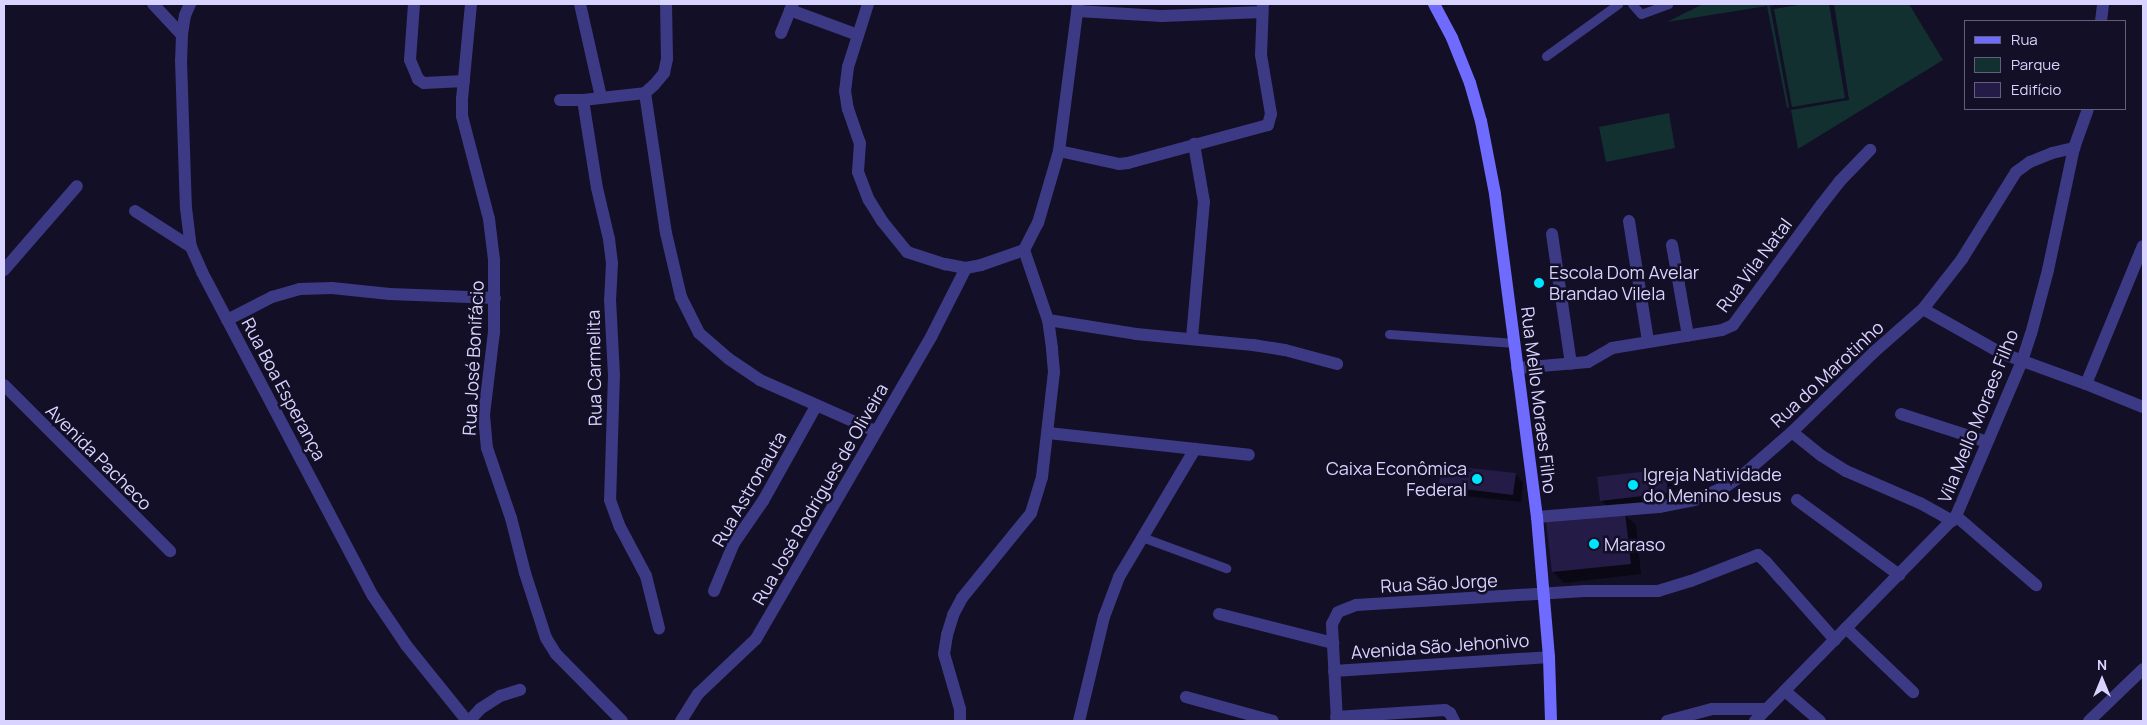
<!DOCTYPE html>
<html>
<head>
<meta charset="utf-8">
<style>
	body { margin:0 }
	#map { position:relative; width:2147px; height:725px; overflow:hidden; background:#130f26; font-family:Manrope,sans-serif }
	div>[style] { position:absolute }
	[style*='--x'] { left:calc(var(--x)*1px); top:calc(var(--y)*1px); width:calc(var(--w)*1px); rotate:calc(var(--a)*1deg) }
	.green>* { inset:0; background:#12302f }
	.shadow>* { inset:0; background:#0007 }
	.building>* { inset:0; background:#241b47 }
	.lane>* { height:9px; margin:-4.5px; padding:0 4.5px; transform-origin:4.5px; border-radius:4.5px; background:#3d3a85 }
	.street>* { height:12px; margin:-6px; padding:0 6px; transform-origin:6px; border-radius:6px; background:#3d3a85 }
	.secondary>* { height:12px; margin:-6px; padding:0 6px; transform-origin:6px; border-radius:6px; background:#6f6bff }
	.dots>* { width:14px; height:14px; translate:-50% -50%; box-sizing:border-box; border:2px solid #130f26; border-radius:50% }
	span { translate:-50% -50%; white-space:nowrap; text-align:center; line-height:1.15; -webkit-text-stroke:5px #130f26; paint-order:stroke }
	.street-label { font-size:18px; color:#d9d4ff }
	.poi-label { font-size:18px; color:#d9d4ff }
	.left { translate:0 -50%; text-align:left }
	.right { translate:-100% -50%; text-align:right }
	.frame { position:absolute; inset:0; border:5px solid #d9d4ff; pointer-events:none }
	.legend { position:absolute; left:1964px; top:20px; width:162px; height:90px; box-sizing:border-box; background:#130f26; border:1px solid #625e7d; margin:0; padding:6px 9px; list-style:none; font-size:15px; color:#d9d4ff }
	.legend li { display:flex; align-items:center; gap:10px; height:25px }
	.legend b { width:25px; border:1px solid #625e7d }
	.north { position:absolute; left:2077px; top:655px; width:50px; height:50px; -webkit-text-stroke:4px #130f26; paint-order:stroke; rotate:0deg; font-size:14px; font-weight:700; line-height:20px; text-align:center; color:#d9d4ff }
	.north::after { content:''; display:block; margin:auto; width:18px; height:22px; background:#d9d4ff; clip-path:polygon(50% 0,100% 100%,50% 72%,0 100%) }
</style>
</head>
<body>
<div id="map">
	<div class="green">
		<div style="clip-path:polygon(1703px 4px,1779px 4px,1770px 6px,1789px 107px,1787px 108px,1767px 6px,1667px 22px)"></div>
		<div style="clip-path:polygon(1804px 4px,1829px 4px,1845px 98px,1792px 107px,1774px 9px)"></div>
		<div style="clip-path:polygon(1834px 4px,1909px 4px,1943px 60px,1798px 149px,1791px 110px,1849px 100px)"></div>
		<div style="clip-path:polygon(1669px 113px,1675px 148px,1606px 162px,1599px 127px)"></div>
	</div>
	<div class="shadow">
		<div style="clip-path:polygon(1665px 470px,1673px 478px,1676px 500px,1609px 508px,1601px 500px)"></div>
		<div style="clip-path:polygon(1515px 474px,1523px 482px,1521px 502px,1448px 494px,1440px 486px)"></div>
		<div style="clip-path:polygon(1625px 515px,1636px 525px,1641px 574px,1564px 583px,1553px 572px)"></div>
	</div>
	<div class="building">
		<div style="clip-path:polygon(1441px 465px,1516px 473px,1513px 495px,1439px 486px)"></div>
		<div style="clip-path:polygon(1665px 469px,1668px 493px,1600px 501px,1597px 477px)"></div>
		<div style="clip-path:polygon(1625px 513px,1631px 564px,1552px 572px,1546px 522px)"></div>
	</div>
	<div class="lane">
		<div style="--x:1632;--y:4;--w:13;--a:48"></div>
		<div style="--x:1641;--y:14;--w:29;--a:-20"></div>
		<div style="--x:1546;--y:56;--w:89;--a:-35.8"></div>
		<div style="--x:1389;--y:334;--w:126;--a:4.1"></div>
		<div style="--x:1142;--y:537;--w:90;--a:20.3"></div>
	</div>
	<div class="street">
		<div style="--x:153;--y:4;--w:42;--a:46.9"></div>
		<div style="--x:190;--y:4;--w:12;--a:114"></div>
		<div style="--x:185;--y:15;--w:20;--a:99"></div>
		<div style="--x:182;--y:35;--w:25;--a:92"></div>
		<div style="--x:181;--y:60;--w:148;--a:88.1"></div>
		<div style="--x:186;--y:208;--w:39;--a:83"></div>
		<div style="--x:191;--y:247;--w:27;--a:66"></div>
		<div style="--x:202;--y:272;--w:366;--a:62.2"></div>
		<div style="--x:373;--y:596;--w:59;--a:56"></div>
		<div style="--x:406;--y:645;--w:97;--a:51.2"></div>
		<div style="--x:414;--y:4;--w:56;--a:94.1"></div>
		<div style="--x:410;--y:60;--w:21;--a:67"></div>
		<div style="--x:418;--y:79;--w:7;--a:34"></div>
		<div style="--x:424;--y:83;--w:40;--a:-2.9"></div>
		<div style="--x:471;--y:4;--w:95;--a:95.4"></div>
		<div style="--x:462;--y:99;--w:17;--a:90"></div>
		<div style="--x:462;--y:116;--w:106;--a:75.3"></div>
		<div style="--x:489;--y:219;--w:41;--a:83"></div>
		<div style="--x:494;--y:260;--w:72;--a:90"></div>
		<div style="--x:494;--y:332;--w:84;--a:96.9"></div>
		<div style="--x:484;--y:415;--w:33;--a:85"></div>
		<div style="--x:487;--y:448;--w:74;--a:71.1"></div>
		<div style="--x:511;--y:518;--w:57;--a:75.7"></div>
		<div style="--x:525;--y:573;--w:68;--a:72.1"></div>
		<div style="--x:546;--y:638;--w:19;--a:58"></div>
		<div style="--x:556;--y:654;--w:94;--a:45.4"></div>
		<div style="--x:580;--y:4;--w:95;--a:77.3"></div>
		<div style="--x:868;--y:4;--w:66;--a:107.6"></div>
		<div style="--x:848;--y:67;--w:24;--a:97"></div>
		<div style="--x:845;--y:91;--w:18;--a:81"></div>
		<div style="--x:848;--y:109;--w:36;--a:71"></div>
		<div style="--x:860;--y:143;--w:29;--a:94"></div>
		<div style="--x:858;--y:172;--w:30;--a:69"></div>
		<div style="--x:869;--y:200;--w:25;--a:58"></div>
		<div style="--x:882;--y:221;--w:40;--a:51"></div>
		<div style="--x:907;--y:252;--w:40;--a:18"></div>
		<div style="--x:945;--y:264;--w:21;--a:11"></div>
		<div style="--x:966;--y:268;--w:15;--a:-11"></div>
		<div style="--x:981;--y:265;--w:46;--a:-19.2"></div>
		<div style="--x:790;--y:10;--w:72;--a:20.2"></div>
		<div style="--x:1077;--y:11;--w:85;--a:3.4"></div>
		<div style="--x:1162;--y:16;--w:100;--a:-2.3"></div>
		<div style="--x:2101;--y:21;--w:17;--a:-83"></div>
		<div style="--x:781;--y:33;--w:31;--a:-68"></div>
		<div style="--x:645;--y:93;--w:142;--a:81.5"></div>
		<div style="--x:666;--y:233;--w:66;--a:76.8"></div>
		<div style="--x:681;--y:297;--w:40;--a:63.4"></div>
		<div style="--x:699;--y:333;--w:40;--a:41"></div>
		<div style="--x:729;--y:359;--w:37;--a:34"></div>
		<div style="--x:760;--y:380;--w:126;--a:23.9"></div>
		<div style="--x:560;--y:100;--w:23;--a:0"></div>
		<div style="--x:583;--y:100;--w:62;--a:-6.4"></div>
		<div style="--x:645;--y:93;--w:12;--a:-42"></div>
		<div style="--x:654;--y:85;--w:16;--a:-50"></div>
		<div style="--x:664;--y:73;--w:14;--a:-78"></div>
		<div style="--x:667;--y:59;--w:55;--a:-91"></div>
		<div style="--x:583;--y:100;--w:89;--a:81"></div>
		<div style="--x:597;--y:188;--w:52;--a:76.8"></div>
		<div style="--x:609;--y:239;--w:24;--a:83"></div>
		<div style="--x:612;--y:263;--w:36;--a:93"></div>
		<div style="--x:610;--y:299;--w:76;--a:87"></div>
		<div style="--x:614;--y:375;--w:125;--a:91.8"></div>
		<div style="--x:610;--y:500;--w:29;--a:70"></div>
		<div style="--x:620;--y:527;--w:55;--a:62"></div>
		<div style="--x:646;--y:576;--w:54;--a:76"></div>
		<div style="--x:1059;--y:151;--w:61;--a:12.2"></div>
		<div style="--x:1119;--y:164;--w:9;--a:-6"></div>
		<div style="--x:1128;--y:163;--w:145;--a:-15.2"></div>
		<div style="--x:1268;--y:125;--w:11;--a:-75"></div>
		<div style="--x:1271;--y:114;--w:60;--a:-99.6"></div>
		<div style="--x:1261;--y:55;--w:51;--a:-87.8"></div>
		<div style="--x:135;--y:211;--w:67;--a:32.7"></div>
		<div style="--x:1629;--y:221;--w:121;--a:81"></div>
		<div style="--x:1552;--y:234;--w:131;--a:81.7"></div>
		<div style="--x:1672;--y:245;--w:92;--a:80"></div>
		<div style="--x:4;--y:270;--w:111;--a:-49"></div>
		<div style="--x:1923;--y:309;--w:90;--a:29.4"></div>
		<div style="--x:2001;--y:353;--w:90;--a:20"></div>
		<div style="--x:2086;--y:384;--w:61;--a:22"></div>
		<div style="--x:227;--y:320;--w:51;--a:-27.1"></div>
		<div style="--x:272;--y:297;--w:29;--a:-16"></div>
		<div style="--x:300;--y:289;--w:32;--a:-2"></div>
		<div style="--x:332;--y:288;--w:58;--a:5.9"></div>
		<div style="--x:390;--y:294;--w:105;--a:2.2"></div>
		<div style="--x:1048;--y:320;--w:89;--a:9"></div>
		<div style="--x:1136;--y:334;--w:118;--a:5.4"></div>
		<div style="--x:1253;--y:345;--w:32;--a:9"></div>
		<div style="--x:1285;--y:350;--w:54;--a:15.1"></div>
		<div style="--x:1192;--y:338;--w:137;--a:-85"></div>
		<div style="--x:1204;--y:202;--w:59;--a:-99.8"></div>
		<div style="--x:1517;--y:368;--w:71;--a:-4.8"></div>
		<div style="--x:1588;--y:362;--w:28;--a:-30"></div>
		<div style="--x:1612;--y:348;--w:111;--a:-9.3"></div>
		<div style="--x:1722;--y:330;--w:12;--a:-24"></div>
		<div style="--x:1733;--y:325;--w:150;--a:-53.7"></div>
		<div style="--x:1822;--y:204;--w:28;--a:-52"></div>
		<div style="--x:1839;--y:182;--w:45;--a:-45.9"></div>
		<div style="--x:2086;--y:384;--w:149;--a:-67.6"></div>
		<div style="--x:4;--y:385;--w:235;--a:45"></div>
		<div style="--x:1901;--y:414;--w:90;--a:18"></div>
		<div style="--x:1792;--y:432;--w:38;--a:39"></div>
		<div style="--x:1822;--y:456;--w:28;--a:32"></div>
		<div style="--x:1846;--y:471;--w:81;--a:23.4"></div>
		<div style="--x:1920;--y:503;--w:37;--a:29"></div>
		<div style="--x:1048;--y:433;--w:202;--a:6.2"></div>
		<div style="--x:1797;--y:500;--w:127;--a:36.3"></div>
		<div style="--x:1956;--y:516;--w:106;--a:40.8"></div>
		<div style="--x:1537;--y:517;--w:122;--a:-4.7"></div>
		<div style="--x:1659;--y:507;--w:36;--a:-11"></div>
		<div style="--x:1694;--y:500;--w:34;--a:-23"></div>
		<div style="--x:1725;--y:487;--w:24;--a:-35"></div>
		<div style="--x:1745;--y:473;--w:62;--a:-41.1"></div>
		<div style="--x:1792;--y:432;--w:115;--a:-44.3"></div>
		<div style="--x:1874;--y:352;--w:65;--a:-41.3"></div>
		<div style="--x:1923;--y:309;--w:63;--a:-52"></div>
		<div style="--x:1962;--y:259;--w:102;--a:-58.2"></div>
		<div style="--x:2016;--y:172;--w:17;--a:-36"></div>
		<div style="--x:2030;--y:162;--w:24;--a:-22"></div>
		<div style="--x:2052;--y:153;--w:23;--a:-13"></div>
		<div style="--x:714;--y:591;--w:52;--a:-67.4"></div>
		<div style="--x:734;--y:543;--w:51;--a:-55.4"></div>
		<div style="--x:763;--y:501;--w:109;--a:-60.8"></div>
		<div style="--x:1219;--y:614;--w:118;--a:14.3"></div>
		<div style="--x:1846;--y:628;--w:93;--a:43.7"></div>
		<div style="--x:1334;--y:671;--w:215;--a:-3.7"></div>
		<div style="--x:1785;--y:691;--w:46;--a:40.6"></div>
		<div style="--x:1186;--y:697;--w:90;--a:15.4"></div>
		<div style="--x:1336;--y:717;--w:109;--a:-3.7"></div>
		<div style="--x:1445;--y:710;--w:6;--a:31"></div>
		<div style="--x:1450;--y:713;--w:9;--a:63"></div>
		<div style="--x:469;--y:721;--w:16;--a:-47"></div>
		<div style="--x:480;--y:709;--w:24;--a:-33"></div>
		<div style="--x:500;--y:696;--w:21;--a:-17"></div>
		<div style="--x:681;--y:721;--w:32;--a:-58"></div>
		<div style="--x:698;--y:694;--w:80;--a:-43.5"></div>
		<div style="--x:756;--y:639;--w:349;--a:-59.9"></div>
		<div style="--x:931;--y:337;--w:77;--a:-63.1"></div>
		<div style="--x:960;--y:721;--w:12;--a:-90"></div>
		<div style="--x:960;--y:709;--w:57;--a:-106.2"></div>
		<div style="--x:944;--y:654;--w:19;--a:-81"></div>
		<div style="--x:947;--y:635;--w:21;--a:-73"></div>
		<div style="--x:953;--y:615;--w:19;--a:-62"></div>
		<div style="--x:962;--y:598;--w:109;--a:-50.9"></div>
		<div style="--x:1031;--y:513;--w:38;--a:-73"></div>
		<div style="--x:1042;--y:477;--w:106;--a:-83.5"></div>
		<div style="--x:1054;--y:372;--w:24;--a:-95"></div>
		<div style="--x:1052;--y:348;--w:28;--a:-98"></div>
		<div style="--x:1048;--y:320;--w:74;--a:-108.9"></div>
		<div style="--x:1024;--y:250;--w:30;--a:-63"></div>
		<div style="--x:1038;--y:223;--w:75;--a:-73.7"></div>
		<div style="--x:1059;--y:151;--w:148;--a:-82.6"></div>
		<div style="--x:1079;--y:721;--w:107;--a:-76.5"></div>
		<div style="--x:1104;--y:617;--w:43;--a:-69.4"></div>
		<div style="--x:1119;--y:577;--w:149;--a:-59.3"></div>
		<div style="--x:1337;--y:721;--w:97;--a:-93"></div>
		<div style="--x:1332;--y:624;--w:13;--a:-63"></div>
		<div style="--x:1338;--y:612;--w:19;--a:-21"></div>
		<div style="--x:1356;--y:605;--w:229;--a:-3.5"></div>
		<div style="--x:1585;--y:591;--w:73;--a:0"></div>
		<div style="--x:1658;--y:591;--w:34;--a:-17"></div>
		<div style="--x:1691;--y:581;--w:72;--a:-21.2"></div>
		<div style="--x:1758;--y:555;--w:11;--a:41"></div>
		<div style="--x:1766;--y:562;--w:104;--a:48.5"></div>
		<div style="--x:1667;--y:721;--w:47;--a:-14.9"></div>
		<div style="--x:1712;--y:709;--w:55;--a:0"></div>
		<div style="--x:1755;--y:721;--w:287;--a:-45.6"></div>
		<div style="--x:1956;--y:516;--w:168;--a:-66.9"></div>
		<div style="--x:2022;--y:361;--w:28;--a:-72"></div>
		<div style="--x:2031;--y:334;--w:66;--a:-75.1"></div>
		<div style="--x:2048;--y:270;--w:125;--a:-78"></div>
		<div style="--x:2074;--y:148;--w:41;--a:-70.3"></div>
		<div style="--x:2089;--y:721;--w:75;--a:-43.9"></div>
	</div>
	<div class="secondary">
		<div style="--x:1434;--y:4;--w:38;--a:62"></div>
		<div style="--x:1452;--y:38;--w:48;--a:68.2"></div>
		<div style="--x:1470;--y:83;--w:40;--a:74"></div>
		<div style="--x:1481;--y:121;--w:74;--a:79.1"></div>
		<div style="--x:1495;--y:194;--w:326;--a:82.6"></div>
		<div style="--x:1537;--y:517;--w:141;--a:85.1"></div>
		<div style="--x:1549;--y:657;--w:64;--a:88.2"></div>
	</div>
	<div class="dots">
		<div style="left:1539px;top:283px;background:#00e5ff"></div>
		<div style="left:1477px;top:479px;background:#00e5ff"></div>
		<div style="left:1633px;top:485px;background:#00e5ff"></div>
		<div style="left:1594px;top:544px;background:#00e5ff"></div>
	</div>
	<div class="street-label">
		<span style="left:1754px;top:265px;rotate:-53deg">Rua Vila Natal</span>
		<span style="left:473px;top:358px;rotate:-87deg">Rua José Bonifácio</span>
		<span style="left:594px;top:368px;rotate:-91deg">Rua Carmelita</span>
		<span style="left:1827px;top:374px;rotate:-43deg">Rua do Marotinho</span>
		<span style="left:284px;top:389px;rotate:62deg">Rua Boa Esperança</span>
		<span style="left:1539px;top:400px;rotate:83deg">Rua Mello Moraes Filho</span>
		<span style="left:1978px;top:416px;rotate:-68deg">Vila Mello Moraes Filho</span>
		<span style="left:99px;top:457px;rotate:45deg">Avenida Pacheco</span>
		<span style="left:749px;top:489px;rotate:-60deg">Rua Astronauta</span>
		<span style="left:820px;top:494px;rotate:-60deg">Rua José Rodrigues de Oliveira</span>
		<span style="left:1439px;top:583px;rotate:-3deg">Rua São Jorge</span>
		<span style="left:1440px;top:646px;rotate:-4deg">Avenida São Jehonivo</span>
	</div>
	<div class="poi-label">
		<span class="left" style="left:1549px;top:283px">Escola Dom Avelar<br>Brandao Vilela</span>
		<span class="right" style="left:1467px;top:479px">Caixa Econômica<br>Federal</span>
		<span class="left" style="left:1643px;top:485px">Igreja Natividade<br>do Menino Jesus</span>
		<span class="left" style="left:1604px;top:544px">Maraso</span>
	</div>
	<div class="frame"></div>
	<ul class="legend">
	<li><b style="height:6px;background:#6f6bff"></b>Rua</li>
	<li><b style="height:14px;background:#12302f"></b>Parque</li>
	<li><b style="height:14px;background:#241b47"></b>Edifício</li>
	</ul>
	<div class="north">N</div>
</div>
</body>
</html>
